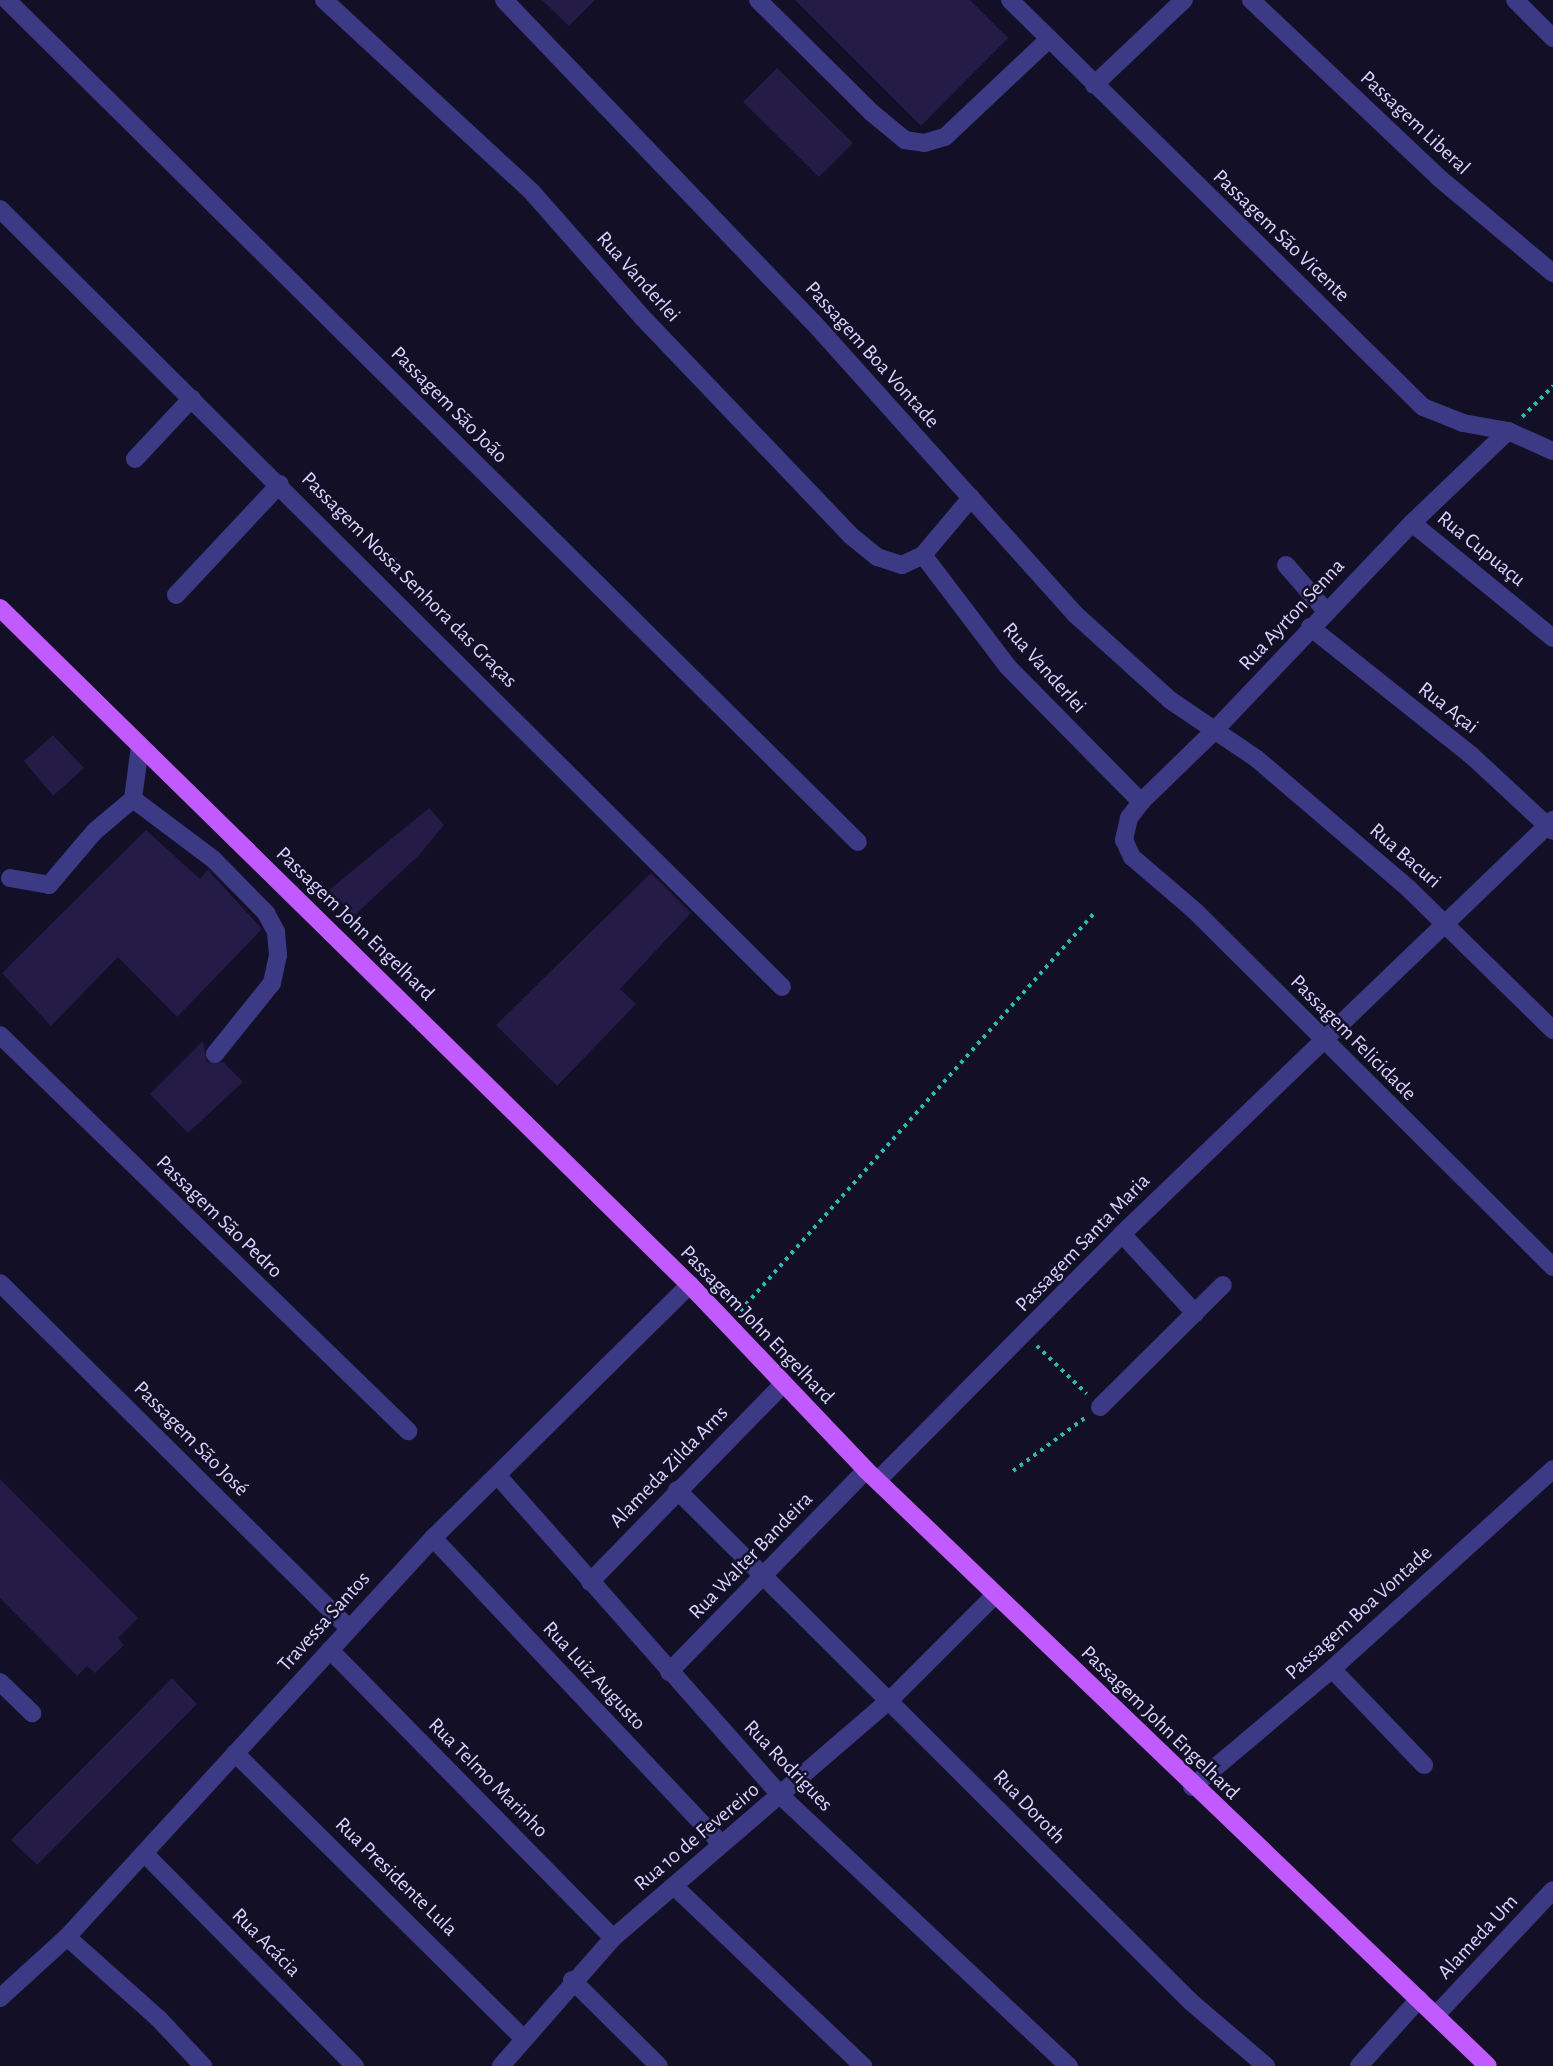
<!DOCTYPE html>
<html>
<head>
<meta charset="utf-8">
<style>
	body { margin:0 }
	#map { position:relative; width:1553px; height:2066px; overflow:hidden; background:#130f26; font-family:"Alegreya Sans",sans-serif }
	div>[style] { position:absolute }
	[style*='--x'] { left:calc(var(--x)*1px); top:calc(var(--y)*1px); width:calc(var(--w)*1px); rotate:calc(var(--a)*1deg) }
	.building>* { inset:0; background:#241b47 }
	.path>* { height:3.5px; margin-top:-1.75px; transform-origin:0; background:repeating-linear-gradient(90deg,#2fb8b0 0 3.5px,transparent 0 8.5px) }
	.minor>* { height:18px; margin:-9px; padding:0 9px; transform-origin:9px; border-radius:9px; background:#3d3a85 }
	.major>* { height:18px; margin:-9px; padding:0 9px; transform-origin:9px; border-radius:9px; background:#c25bff }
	span { translate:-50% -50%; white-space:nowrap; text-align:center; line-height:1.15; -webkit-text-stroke:5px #130f26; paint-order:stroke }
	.street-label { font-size:21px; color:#d9d4ff }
</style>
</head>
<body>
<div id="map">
	<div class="building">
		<div style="clip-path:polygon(542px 0,595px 0,569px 26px)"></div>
		<div style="clip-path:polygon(795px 0,970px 0,1008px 38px,921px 126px)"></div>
		<div style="clip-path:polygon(777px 68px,853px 143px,819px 177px,743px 102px)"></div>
		<div style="clip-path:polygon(53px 735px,84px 768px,53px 796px,24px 761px)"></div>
		<div style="clip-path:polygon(429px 808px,444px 825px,419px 855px,354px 916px,329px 890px)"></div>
		<div style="clip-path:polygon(146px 830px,200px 879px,208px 870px,262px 929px,177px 1017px,118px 957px,51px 1026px,2px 973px)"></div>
		<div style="clip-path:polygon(651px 873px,691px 913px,620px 989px,636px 1004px,557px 1086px,496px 1025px)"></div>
		<div style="clip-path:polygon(203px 1041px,207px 1062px,223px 1062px,243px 1082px,188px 1133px,150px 1094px)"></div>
		<div style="clip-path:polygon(0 1479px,138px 1618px,118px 1638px,124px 1645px,95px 1673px,87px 1666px,77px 1676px,0 1598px)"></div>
		<div style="clip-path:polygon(172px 1678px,197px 1704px,37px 1865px,11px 1840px)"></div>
	</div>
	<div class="path">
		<div style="--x:1522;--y:417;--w:44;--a:-45"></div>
		<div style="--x:740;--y:1311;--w:534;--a:-48.34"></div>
		<div style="--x:1037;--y:1346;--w:69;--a:43.8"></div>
		<div style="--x:1013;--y:1471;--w:91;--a:-36.5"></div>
	</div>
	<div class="minor">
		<div style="--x:7;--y:0;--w:1197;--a:44.7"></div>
		<div style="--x:324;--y:0;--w:282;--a:42.7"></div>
		<div style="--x:531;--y:191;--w:168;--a:48.6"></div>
		<div style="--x:642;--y:317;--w:301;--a:46.3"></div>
		<div style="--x:850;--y:535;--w:35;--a:39"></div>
		<div style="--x:877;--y:557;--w:26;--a:18"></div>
		<div style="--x:902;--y:565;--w:23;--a:-25"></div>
		<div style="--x:923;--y:555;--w:75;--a:-49.9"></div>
		<div style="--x:504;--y:0;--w:446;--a:46.2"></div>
		<div style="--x:813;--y:322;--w:394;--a:48.1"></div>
		<div style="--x:1076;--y:615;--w:127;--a:42.1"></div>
		<div style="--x:1170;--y:700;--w:105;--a:34.1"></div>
		<div style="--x:1257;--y:759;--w:200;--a:40.5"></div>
		<div style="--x:1409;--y:889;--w:202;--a:44.4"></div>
		<div style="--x:758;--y:0;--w:159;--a:44.7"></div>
		<div style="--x:871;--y:112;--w:44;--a:39.5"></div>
		<div style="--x:905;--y:140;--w:19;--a:9"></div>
		<div style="--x:924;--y:143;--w:22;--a:-16"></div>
		<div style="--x:945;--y:137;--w:143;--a:-43.3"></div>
		<div style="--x:1010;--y:0;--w:580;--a:44.58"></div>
		<div style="--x:1423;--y:407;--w:43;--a:21.8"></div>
		<div style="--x:1463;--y:423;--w:46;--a:10.1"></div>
		<div style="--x:1508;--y:431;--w:49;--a:24"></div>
		<div style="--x:1251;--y:0;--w:257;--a:43.4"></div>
		<div style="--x:1438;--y:177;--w:150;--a:39.9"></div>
		<div style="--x:1515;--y:0;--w:54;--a:45"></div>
		<div style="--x:1094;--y:85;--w:124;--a:-43.4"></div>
		<div style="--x:0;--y:209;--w:1103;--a:44.85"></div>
		<div style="--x:1508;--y:431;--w:133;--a:136.2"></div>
		<div style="--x:1412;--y:523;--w:287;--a:133.6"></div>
		<div style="--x:1214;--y:731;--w:102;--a:135.8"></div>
		<div style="--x:1141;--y:802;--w:20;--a:127"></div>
		<div style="--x:1129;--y:818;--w:23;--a:103"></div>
		<div style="--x:1124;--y:840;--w:19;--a:65"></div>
		<div style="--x:1132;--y:857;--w:83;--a:40.6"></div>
		<div style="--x:1195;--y:911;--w:505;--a:44.84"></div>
		<div style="--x:135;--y:459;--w:83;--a:-46.9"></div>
		<div style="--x:1412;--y:523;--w:182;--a:39.2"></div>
		<div style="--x:923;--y:555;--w:141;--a:52.8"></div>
		<div style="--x:1008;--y:667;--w:190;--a:45.4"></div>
		<div style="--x:1286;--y:565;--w:61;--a:49"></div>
		<div style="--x:176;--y:595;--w:152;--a:-46.9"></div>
		<div style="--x:1310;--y:627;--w:207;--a:38.5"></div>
		<div style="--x:1472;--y:756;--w:110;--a:42.8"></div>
		<div style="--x:133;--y:799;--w:100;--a:36.9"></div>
		<div style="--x:213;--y:859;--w:76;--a:45.5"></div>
		<div style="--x:266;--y:913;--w:21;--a:62"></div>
		<div style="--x:276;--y:932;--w:23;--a:85"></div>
		<div style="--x:278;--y:955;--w:29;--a:102"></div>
		<div style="--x:272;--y:983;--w:91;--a:128.8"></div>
		<div style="--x:10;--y:878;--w:40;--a:10"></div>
		<div style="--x:49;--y:885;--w:71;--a:-49.6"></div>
		<div style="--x:95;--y:831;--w:50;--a:-40.1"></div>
		<div style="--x:133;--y:799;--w:53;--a:-82.5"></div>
		<div style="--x:0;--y:1035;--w:569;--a:44.14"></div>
		<div style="--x:1122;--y:1234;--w:108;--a:47.3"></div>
		<div style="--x:0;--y:1283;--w:491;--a:44.7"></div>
		<div style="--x:1100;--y:1407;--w:173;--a:-44.8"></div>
		<div style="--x:498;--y:1476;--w:427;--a:48.5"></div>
		<div style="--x:781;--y:1796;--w:395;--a:43.2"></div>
		<div style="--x:878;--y:1480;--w:346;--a:-45.2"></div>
		<div style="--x:1122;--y:1234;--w:598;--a:-43.85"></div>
		<div style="--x:677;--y:1490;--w:725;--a:44.89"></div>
		<div style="--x:1191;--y:2002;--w:99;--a:40.5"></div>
		<div style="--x:433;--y:1538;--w:420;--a:46.7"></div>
		<div style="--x:590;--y:1582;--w:275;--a:-45.7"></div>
		<div style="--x:330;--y:1650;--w:404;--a:45.5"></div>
		<div style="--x:1332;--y:1669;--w:133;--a:46.2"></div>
		<div style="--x:669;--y:1672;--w:282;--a:-45.7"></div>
		<div style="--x:0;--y:1682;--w:45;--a:44.1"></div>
		<div style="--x:235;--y:1753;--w:404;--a:44.7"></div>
		<div style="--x:1192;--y:1787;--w:183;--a:-40.1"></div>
		<div style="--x:1332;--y:1669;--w:298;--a:-42.1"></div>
		<div style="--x:144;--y:1853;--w:300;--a:45.3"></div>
		<div style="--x:675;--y:1887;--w:260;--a:43.6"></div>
		<div style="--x:67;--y:1937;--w:122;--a:41.7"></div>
		<div style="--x:158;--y:2018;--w:66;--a:46.8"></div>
		<div style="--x:572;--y:1980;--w:122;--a:44.7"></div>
		<div style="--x:0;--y:1998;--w:91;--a:-42.3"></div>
		<div style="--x:67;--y:1937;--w:541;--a:-47.47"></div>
		<div style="--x:433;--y:1538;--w:361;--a:-44.6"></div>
		<div style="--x:1436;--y:2015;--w:171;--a:-46.9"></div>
		<div style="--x:501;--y:2066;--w:170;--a:-48.8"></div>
		<div style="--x:613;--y:1938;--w:367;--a:-40.7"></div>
		<div style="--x:891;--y:1699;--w:147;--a:-45"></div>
		<div style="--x:1359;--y:2066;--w:90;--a:-48.2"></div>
	</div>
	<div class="major">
		<div style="--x:0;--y:608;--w:967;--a:44.46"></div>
		<div style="--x:690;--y:1285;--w:255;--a:46.4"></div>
		<div style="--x:866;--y:1470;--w:861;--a:43.78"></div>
	</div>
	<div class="street-label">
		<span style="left:1415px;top:123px;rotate:43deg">Passagem Liberal</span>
		<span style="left:1281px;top:236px;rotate:44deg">Passagem São Vicente</span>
		<span style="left:638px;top:277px;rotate:48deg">Rua Vanderlei</span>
		<span style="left:872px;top:355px;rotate:48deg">Passagem Boa Vontade</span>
		<span style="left:449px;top:405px;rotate:45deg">Passagem São João</span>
		<span style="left:1481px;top:549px;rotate:39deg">Rua Cupuaçu</span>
		<span style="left:409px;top:580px;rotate:45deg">Passagem Nossa Senhora das Graças</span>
		<span style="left:1292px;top:615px;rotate:-47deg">Rua Ayrton Senna</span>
		<span style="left:1044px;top:668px;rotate:48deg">Rua Vanderlei</span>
		<span style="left:1448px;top:708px;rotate:38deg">Rua Açai</span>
		<span style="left:1405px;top:856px;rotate:41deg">Rua Bacuri</span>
		<span style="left:355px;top:924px;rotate:44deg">Passagem John Engelhard</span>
		<span style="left:1353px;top:1038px;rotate:45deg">Passagem Felicidade</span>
		<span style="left:219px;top:1217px;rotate:44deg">Passagem São Pedro</span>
		<span style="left:1083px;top:1243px;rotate:-46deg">Passagem Santa Maria</span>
		<span style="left:757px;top:1325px;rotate:46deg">Passagem John Engelhard</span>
		<span style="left:191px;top:1439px;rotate:45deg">Passagem São José</span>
		<span style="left:669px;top:1467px;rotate:-46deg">Alameda Zilda Arns</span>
		<span style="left:751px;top:1556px;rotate:-46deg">Rua Walter Bandeira</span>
		<span style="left:1359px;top:1613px;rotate:-42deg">Passagem Boa Vontade</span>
		<span style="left:324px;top:1622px;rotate:-48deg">Travessa Santos</span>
		<span style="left:594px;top:1676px;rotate:47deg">Rua Luiz Augusto</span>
		<span style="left:1160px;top:1723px;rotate:44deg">Passagem John Engelhard</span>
		<span style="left:788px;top:1766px;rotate:46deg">Rua Rodrigues</span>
		<span style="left:488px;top:1778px;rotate:45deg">Rua Telmo Marinho</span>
		<span style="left:1029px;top:1807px;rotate:46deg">Rua Doroth</span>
		<span style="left:697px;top:1837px;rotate:-40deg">Rua 10 de Fevereiro</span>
		<span style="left:396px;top:1877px;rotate:44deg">Rua Presidente Lula</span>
		<span style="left:1478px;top:1937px;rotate:-47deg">Alameda Um</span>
		<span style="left:266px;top:1943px;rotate:45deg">Rua Acácia</span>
	</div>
</div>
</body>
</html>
